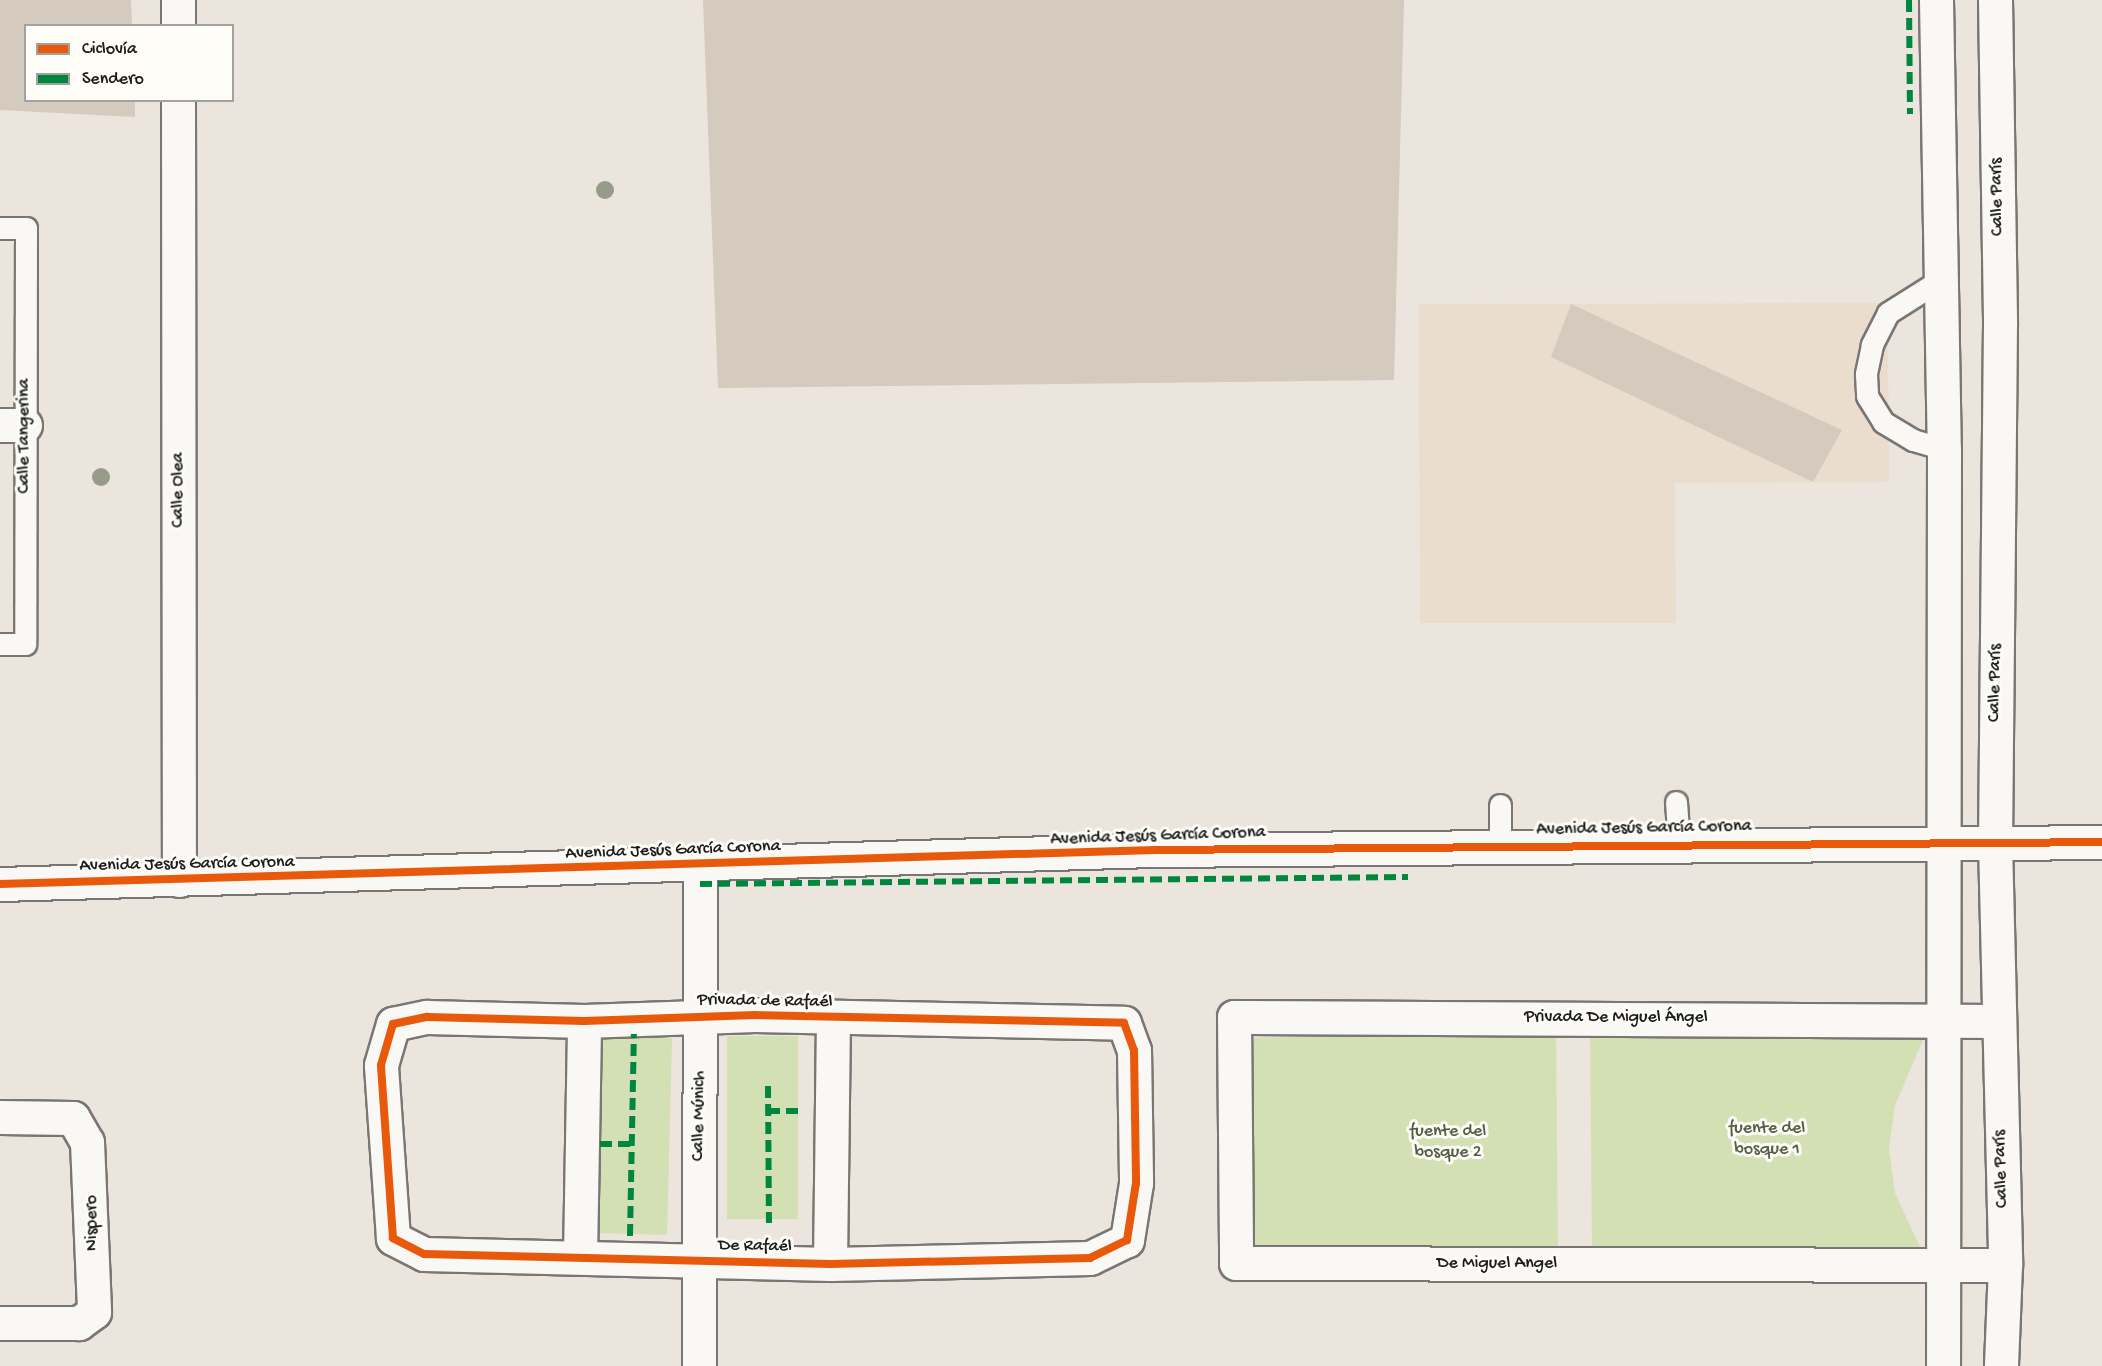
<!DOCTYPE html>
<html>
<head>
<meta charset="utf-8">
<style>
	body { margin:0 }
	#map { position:relative; width:2102px; height:1366px; overflow:hidden; background:#ece5dd; font-family:"Gochi Hand",sans-serif }
	div>[style] { position:absolute }
	[style*='--x'] { left:calc(var(--x)*1px); top:calc(var(--y)*1px); width:calc(var(--w)*1px); rotate:calc(var(--a)*1deg) }
	.built>* { inset:0; background:#ebddcd }
	.green>* { inset:0; background:#d2e0b4 }
	.building>* { inset:0; background:#d4cabe }
	.roads { filter:drop-shadow(2px 0 #7a7673) drop-shadow(-2px 0 #7a7673) drop-shadow(0 2px #7a7673) drop-shadow(0 -2px #7a7673) }
	.service>* { height:21px; margin:-10.5px; padding:0 10.5px; transform-origin:10.5px; border-radius:10.5px; background:#f9f8f5 }
	.minor>* { height:33px; margin:-16.5px; padding:0 16.5px; transform-origin:16.5px; border-radius:16.5px; background:#f9f8f5 }
	.secondary>* { height:33px; margin:-16.5px; padding:0 16.5px; transform-origin:16.5px; border-radius:16.5px; background:#f9f8f5 }
	.quiet>* { height:6px; margin-top:-3px; transform-origin:0; background:repeating-linear-gradient(90deg,#00873e 0 12px,transparent 0 18px) }
	.cycleway>* { height:8px; margin:-4px; padding:0 4px; transform-origin:4px; border-radius:4px; background:#e8590c }
	.trees>* { width:18px; height:18px; margin:-9px; border-radius:50%; background:#989b8a }
	span { translate:-50% -50%; white-space:nowrap; text-align:center; line-height:1.15; -webkit-text-stroke:6px #fdfcf7; paint-order:stroke }
	.street-label { font-size:18px; color:#1c1c1c }
	.park-label { font-size:18px; color:#545f46 }
	.legend { position:absolute; left:24px; top:24px; width:210px; height:78px; box-sizing:border-box; background:#fdfcf7; border:2px solid #a3a29f; margin:0; padding:8px 10px; list-style:none; font-size:18px; color:#1c1c1c }
	.legend li { display:flex; align-items:center; gap:12px; height:30px }
	.legend b { width:30px; border:2px solid #a3a29f }
</style>
</head>
<body>
<div id="map">
	<div class="built">
		<div style="clip-path:polygon(1888px 303px,1889px 482px,1675px 483px,1676px 623px,1420px 623px,1419px 304px)"></div>
	</div>
	<div class="green">
		<div style="clip-path:polygon(1556px 1031px,1558px 1254px,1252px 1249px,1249px 1038px)"></div>
		<div style="clip-path:polygon(1927px 1031px,1895px 1105px,1889px 1149px,1895px 1193px,1920px 1247px,1592px 1251px,1590px 1033px)"></div>
		<div style="clip-path:polygon(603px 1036px,672px 1038px,667px 1235px,599px 1233px)"></div>
		<div style="clip-path:polygon(727px 1036px,798px 1036px,798px 1219px,727px 1219px)"></div>
	</div>
	<div class="building">
		<div style="clip-path:polygon(0 0,131px 0,132px 26px,26px 26px,26px 100px,135px 100px,135px 117px,0 110px)"></div>
		<div style="clip-path:polygon(703px 0,1404px 0,1394px 380px,718px 388px)"></div>
		<div style="clip-path:polygon(1571px 304px,1842px 430px,1813px 482px,1551px 357px)"></div>
	</div>
	<div class="roads">
		<div class="service">
			<div style="--x:0;--y:228;--w:26;--a:0"></div>
			<div style="--x:26;--y:228;--w:416;--a:90.1"></div>
			<div style="--x:25;--y:644;--w:25;--a:180"></div>
			<div style="--x:1940;--y:280;--w:62;--a:147.6"></div>
			<div style="--x:1888;--y:313;--w:36;--a:117"></div>
			<div style="--x:1872;--y:345;--w:30;--a:102"></div>
			<div style="--x:1866;--y:374;--w:22;--a:87"></div>
			<div style="--x:1867;--y:396;--w:31;--a:58"></div>
			<div style="--x:1883;--y:422;--w:35;--a:31"></div>
			<div style="--x:1913;--y:440;--w:32;--a:16"></div>
			<div style="--x:1676;--y:802;--w:42;--a:85.9"></div>
			<div style="--x:1500;--y:805;--w:41;--a:90"></div>
		</div>
		<div class="minor">
			<div style="--x:178;--y:0;--w:26;--a:90"></div>
			<div style="--x:178;--y:100;--w:780;--a:89.93"></div>
			<div style="--x:0;--y:425;--w:25;--a:0"></div>
			<div style="--x:0;--y:884;--w:1156;--a:-1.69"></div>
			<div style="--x:1155;--y:850;--w:947;--a:-0.48"></div>
			<div style="--x:755;--y:1015;--w:369;--a:1.2"></div>
			<div style="--x:1124;--y:1023;--w:29;--a:70"></div>
			<div style="--x:1134;--y:1050;--w:133;--a:89.1"></div>
			<div style="--x:1136;--y:1183;--w:58;--a:99"></div>
			<div style="--x:1127;--y:1240;--w:41;--a:154.1"></div>
			<div style="--x:1090;--y:1258;--w:260;--a:178.7"></div>
			<div style="--x:830;--y:1264;--w:406;--a:-178.6"></div>
			<div style="--x:424;--y:1254;--w:35;--a:-153"></div>
			<div style="--x:393;--y:1238;--w:173;--a:-94"></div>
			<div style="--x:381;--y:1065;--w:43;--a:-73.7"></div>
			<div style="--x:393;--y:1024;--w:35;--a:-12"></div>
			<div style="--x:427;--y:1017;--w:157;--a:1.5"></div>
			<div style="--x:584;--y:1021;--w:171;--a:-2"></div>
			<div style="--x:1998;--y:1021;--w:764;--a:-179.7"></div>
			<div style="--x:1234;--y:1017;--w:246;--a:89.5"></div>
			<div style="--x:1236;--y:1263;--w:769;--a:0.15"></div>
			<div style="--x:0;--y:1117;--w:73;--a:0.8"></div>
			<div style="--x:73;--y:1118;--w:28;--a:60"></div>
			<div style="--x:87;--y:1142;--w:170;--a:87.6"></div>
			<div style="--x:94;--y:1312;--w:19;--a:144"></div>
			<div style="--x:79;--y:1323;--w:79;--a:180"></div>
			<div style="--x:580;--y:1257;--w:236;--a:-89"></div>
			<div style="--x:830;--y:1264;--w:245;--a:-89.3"></div>
			<div style="--x:699;--y:1366;--w:500;--a:-89.89"></div>
		</div>
		<div class="secondary">
			<div style="--x:1936;--y:0;--w:449;--a:89"></div>
			<div style="--x:1944;--y:449;--w:917;--a:90.06"></div>
			<div style="--x:1995;--y:0;--w:324;--a:89.1"></div>
			<div style="--x:2000;--y:324;--w:519;--a:90.55"></div>
			<div style="--x:1995;--y:843;--w:422;--a:88.6"></div>
			<div style="--x:2005;--y:1265;--w:101;--a:92.3"></div>
		</div>
	</div>
	<div class="quiet">
		<div style="--x:1909;--y:0;--w:114;--a:89.5"></div>
		<div style="--x:700;--y:884;--w:708;--a:-0.57"></div>
		<div style="--x:768;--y:1086;--w:137;--a:89.6"></div>
		<div style="--x:768;--y:1111;--w:34;--a:0"></div>
		<div style="--x:600;--y:1144;--w:32;--a:0"></div>
		<div style="--x:630;--y:1236;--w:202;--a:-88.9"></div>
	</div>
	<div class="cycleway">
		<div style="--x:0;--y:884;--w:1156;--a:-1.69"></div>
		<div style="--x:1155;--y:850;--w:947;--a:-0.48"></div>
		<div style="--x:755;--y:1015;--w:369;--a:1.2"></div>
		<div style="--x:1124;--y:1023;--w:29;--a:70"></div>
		<div style="--x:1134;--y:1050;--w:133;--a:89.1"></div>
		<div style="--x:1136;--y:1183;--w:58;--a:99"></div>
		<div style="--x:1127;--y:1240;--w:41;--a:154.1"></div>
		<div style="--x:1090;--y:1258;--w:260;--a:178.7"></div>
		<div style="--x:830;--y:1264;--w:406;--a:-178.6"></div>
		<div style="--x:424;--y:1254;--w:35;--a:-153"></div>
		<div style="--x:393;--y:1238;--w:173;--a:-94"></div>
		<div style="--x:381;--y:1065;--w:43;--a:-73.7"></div>
		<div style="--x:393;--y:1024;--w:35;--a:-12"></div>
		<div style="--x:427;--y:1017;--w:157;--a:1.5"></div>
		<div style="--x:584;--y:1021;--w:171;--a:-2"></div>
	</div>
	<div class="trees">
		<div style="left:605px;top:190px"></div>
		<div style="left:101px;top:477px"></div>
	</div>
	<div class="street-label">
		<span style="left:1998px;top:197px;rotate:-91deg">Calle París</span>
		<span style="left:25px;top:436px;rotate:-90deg">Calle Tangerina</span>
		<span style="left:179px;top:490px;rotate:-90deg">Calle Olea</span>
		<span style="left:1996px;top:683px;rotate:-89deg">Calle París</span>
		<span style="left:1644px;top:829px;rotate:-1deg">Avenida Jesús García Corona</span>
		<span style="left:1158px;top:837px;rotate:-2deg">Avenida Jesús García Corona</span>
		<span style="left:673px;top:851px;rotate:-2deg">Avenida Jesús García Corona</span>
		<span style="left:187px;top:865px;rotate:-1deg">Avenida Jesús García Corona</span>
		<span style="left:765px;top:1002px;rotate:1deg">Privada de Rafaél</span>
		<span style="left:1616px;top:1018px">Privada De Miguel Ángel</span>
		<span style="left:700px;top:1116px;rotate:-89deg">Calle Múnich</span>
		<span style="left:2002px;top:1169px;rotate:-92deg">Calle París</span>
		<span style="left:93px;top:1223px;rotate:-91deg">Nispero</span>
		<span style="left:755px;top:1247px;rotate:1deg">De Rafaél</span>
		<span style="left:1497px;top:1264px">De Miguel Angel</span>
	</div>
	<div class="park-label">
		<span style="left:1767px;top:1140px">fuente del<br>bosque 1</span>
		<span style="left:1448px;top:1143px">fuente del<br>bosque 2</span>
	</div>
	<ul class="legend">
	<li><b style="height:8px;background:#e8590c"></b>Ciclovía</li>
	<li><b style="height:8px;background:#00873e"></b>Sendero</li>
	</ul>
</div>
</body>
</html>
